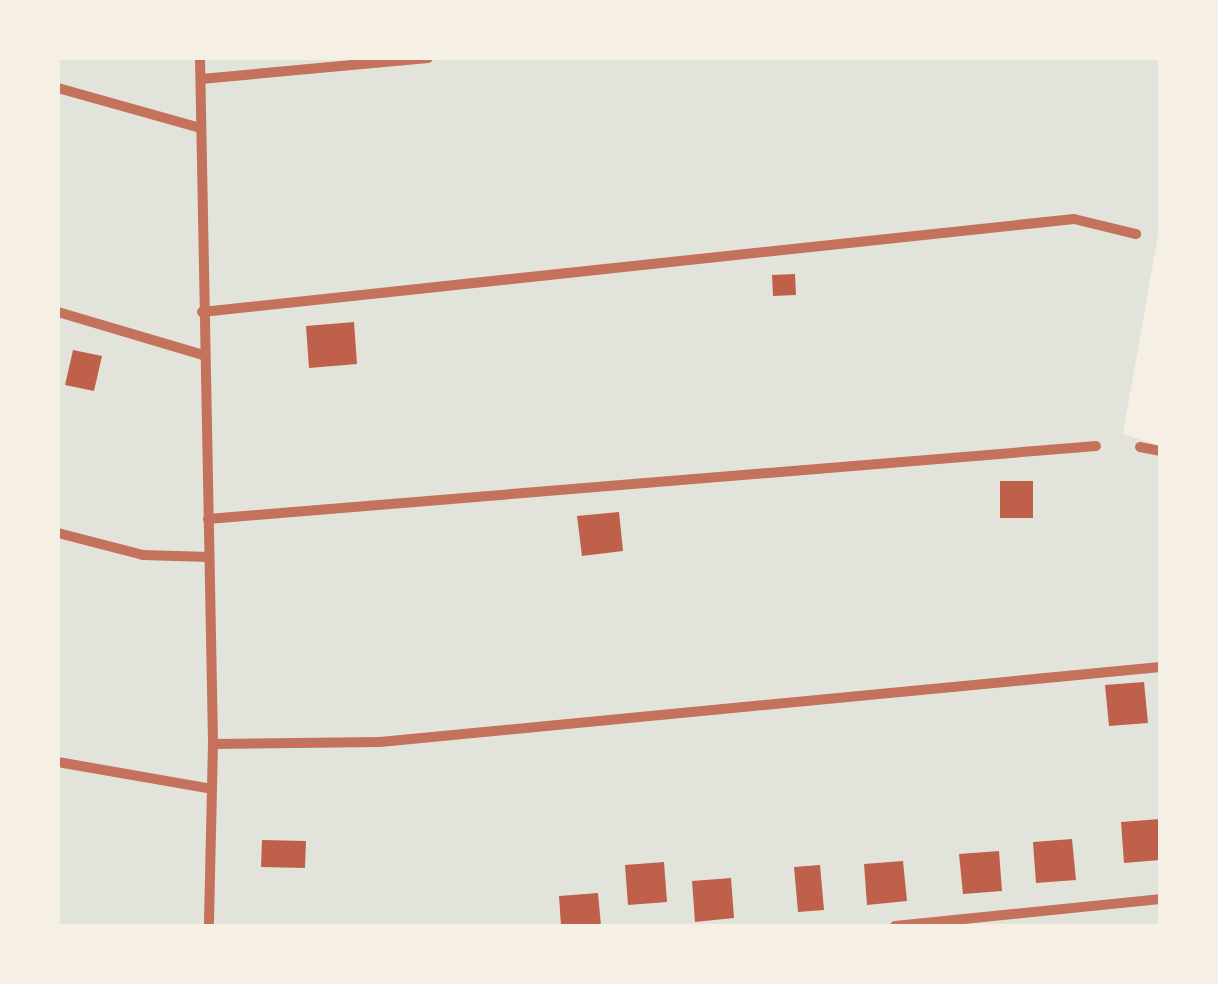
<!DOCTYPE html>
<html>
<head>
<meta charset="utf-8">
<style>
	body { margin:0 }
	#map { position:relative; width:1218px; height:984px; overflow:hidden; background:#f6efe4; font-family:"DejaVu Sans",sans-serif }
	div>[style] { position:absolute }
	[style*='--x'] { left:calc(var(--x)*1px); top:calc(var(--y)*1px); width:calc(var(--w)*1px); rotate:calc(var(--a)*1deg) }
	.green>* { inset:0; background:#e2e4dc }
	.building>* { inset:0; background:#bf614a }
	.minor>* { height:10px; margin:-5px; padding:0 5px; transform-origin:5px; border-radius:5px; background:#c5725c }
	span { translate:-50% -50%; white-space:nowrap; text-align:center; line-height:1.15; -webkit-text-stroke:10px #f6efe4; paint-order:stroke }
	.frame { position:absolute; inset:0; border:60px solid #f6efe4; pointer-events:none }
</style>
</head>
<body>
<div id="map">
	<div class="green">
		<div style="clip-path:polygon(58px 58px,1160px 58px,1160px 224px,1123px 434px,1160px 446px,1160px 926px,58px 926px)"></div>
	</div>
	<div class="building">
		<div style="clip-path:polygon(795px 274px,796px 295px,773px 296px,772px 275px)"></div>
		<div style="clip-path:polygon(354px 322px,357px 364px,309px 368px,306px 326px)"></div>
		<div style="clip-path:polygon(73px 350px,102px 356px,94px 391px,65px 385px)"></div>
		<div style="clip-path:polygon(1000px 481px,1033px 481px,1033px 518px,1000px 518px)"></div>
		<div style="clip-path:polygon(619px 512px,623px 551px,582px 556px,577px 516px)"></div>
		<div style="clip-path:polygon(1144px 682px,1148px 723px,1109px 726px,1105px 685px)"></div>
		<div style="clip-path:polygon(1160px 819px,1160px 860px,1124px 863px,1121px 822px)"></div>
		<div style="clip-path:polygon(1072px 839px,1076px 880px,1036px 883px,1033px 842px)"></div>
		<div style="clip-path:polygon(262px 840px,306px 841px,305px 868px,261px 867px)"></div>
		<div style="clip-path:polygon(999px 851px,1002px 891px,963px 894px,959px 854px)"></div>
		<div style="clip-path:polygon(903px 861px,907px 901px,867px 905px,864px 864px)"></div>
		<div style="clip-path:polygon(664px 862px,667px 902px,628px 905px,625px 865px)"></div>
		<div style="clip-path:polygon(820px 865px,824px 910px,798px 912px,794px 867px)"></div>
		<div style="clip-path:polygon(731px 878px,734px 918px,695px 922px,692px 881px)"></div>
		<div style="clip-path:polygon(598px 893px,601px 926px,561px 926px,559px 896px)"></div>
	</div>
	<div class="minor">
		<div style="--x:200;--y:58;--w:686;--a:88.91"></div>
		<div style="--x:213;--y:744;--w:182;--a:91.3"></div>
		<div style="--x:201;--y:79;--w:228;--a:-5.3"></div>
		<div style="--x:58;--y:88;--w:148;--a:15.7"></div>
		<div style="--x:58;--y:312;--w:151;--a:16.5"></div>
		<div style="--x:202;--y:312;--w:877;--a:-6.09"></div>
		<div style="--x:1074;--y:219;--w:64;--a:13.6"></div>
		<div style="--x:1140;--y:447;--w:20;--a:11"></div>
		<div style="--x:208;--y:519;--w:891;--a:-4.7"></div>
		<div style="--x:58;--y:533;--w:88;--a:14.5"></div>
		<div style="--x:143;--y:555;--w:66;--a:1.7"></div>
		<div style="--x:213;--y:744;--w:167;--a:-0.7"></div>
		<div style="--x:380;--y:742;--w:784;--a:-5.49"></div>
		<div style="--x:58;--y:762;--w:156;--a:9.9"></div>
		<div style="--x:895;--y:926;--w:266;--a:-5.8"></div>
	</div>
	<div class="frame"></div>
</div>
</body>
</html>
